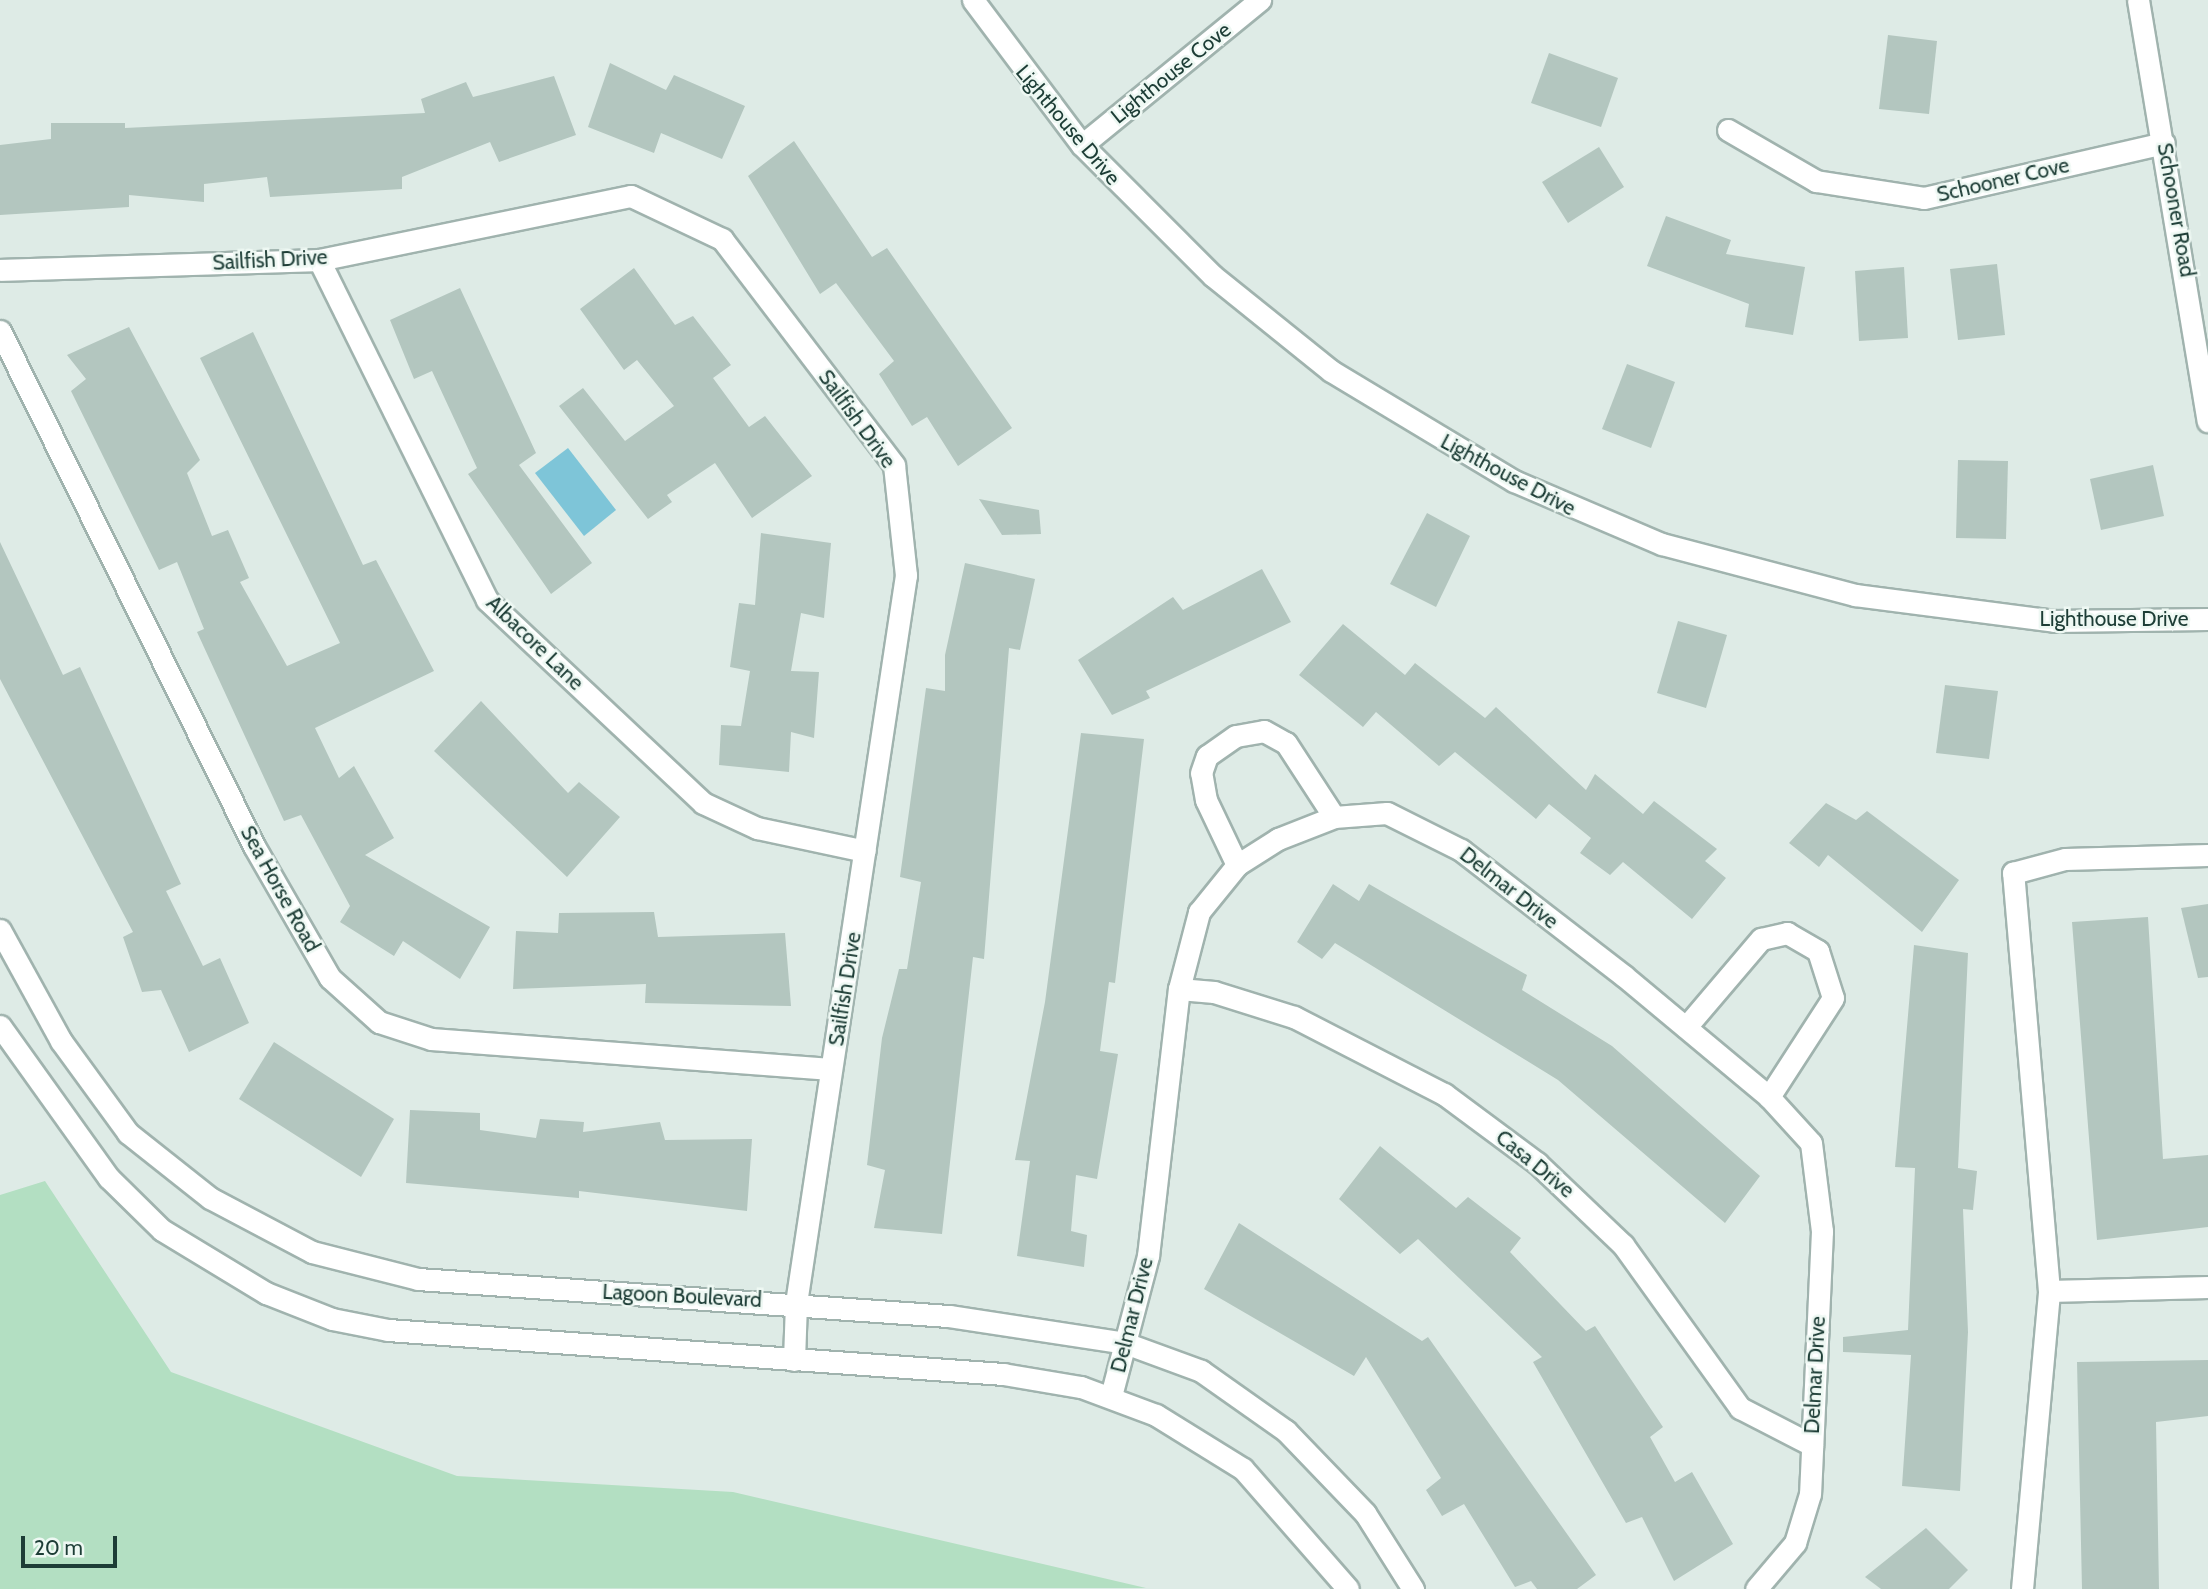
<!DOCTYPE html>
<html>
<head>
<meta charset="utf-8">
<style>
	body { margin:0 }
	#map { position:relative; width:2208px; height:1589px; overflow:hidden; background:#deebe6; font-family:Cabin,sans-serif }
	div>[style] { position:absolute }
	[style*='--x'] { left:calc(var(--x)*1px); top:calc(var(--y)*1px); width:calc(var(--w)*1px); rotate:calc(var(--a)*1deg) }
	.green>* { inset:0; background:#b3dfc2 }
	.water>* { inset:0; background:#7ec5d8 }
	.building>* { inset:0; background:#b3c6bf }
	.roads { filter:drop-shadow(2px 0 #a0b3ae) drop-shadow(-2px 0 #a0b3ae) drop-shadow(0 2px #a0b3ae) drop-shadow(0 -2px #a0b3ae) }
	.minor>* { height:21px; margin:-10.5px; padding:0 10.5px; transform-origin:10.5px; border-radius:10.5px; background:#fff }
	span { translate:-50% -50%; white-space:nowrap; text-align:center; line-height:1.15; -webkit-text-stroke:5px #eef8f3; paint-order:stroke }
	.street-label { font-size:21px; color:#1d3d36 }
	.scale { position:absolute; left:21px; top:1536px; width:96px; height:32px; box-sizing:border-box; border:4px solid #1d3d36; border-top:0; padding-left:9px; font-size:21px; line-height:24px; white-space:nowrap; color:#1d3d36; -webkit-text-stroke:5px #eef8f3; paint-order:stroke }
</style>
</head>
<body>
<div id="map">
	<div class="green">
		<div style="clip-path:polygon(45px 1181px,171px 1372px,457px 1476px,733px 1492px,1146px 1588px,0 1589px,0 1195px)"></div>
	</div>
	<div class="water">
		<div style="clip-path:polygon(568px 448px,616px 510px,584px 536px,535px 473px)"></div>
	</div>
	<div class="building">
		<div style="clip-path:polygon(1888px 35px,1937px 41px,1929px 114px,1879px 109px)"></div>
		<div style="clip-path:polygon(1549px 53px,1618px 78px,1601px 127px,1531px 103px)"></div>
		<div style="clip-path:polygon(610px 63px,666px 90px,674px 75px,745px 106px,722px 159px,661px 133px,654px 153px,588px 127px)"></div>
		<div style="clip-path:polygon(554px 76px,576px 135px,499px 162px,490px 142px,402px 177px,402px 189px,270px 197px,267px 177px,204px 184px,204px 202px,129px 195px,129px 207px,0 215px,0 145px,51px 139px,51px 123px,125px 123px,125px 128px,425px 113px,421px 99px,466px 82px,473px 97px)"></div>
		<div style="clip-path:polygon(794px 141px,872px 257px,887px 248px,1012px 428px,958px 466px,927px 417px,912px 426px,879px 374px,894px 361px,836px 283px,820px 294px,748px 176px)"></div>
		<div style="clip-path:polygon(1599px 147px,1624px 187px,1568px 223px,1542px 182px)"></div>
		<div style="clip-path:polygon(1666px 216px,1731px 240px,1726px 254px,1805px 267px,1793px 335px,1745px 327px,1749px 304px,1647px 266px)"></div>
		<div style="clip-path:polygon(1997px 264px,2005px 335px,1958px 340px,1950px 269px)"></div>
		<div style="clip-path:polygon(1904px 267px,1908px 338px,1859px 341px,1855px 271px)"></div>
		<div style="clip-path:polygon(634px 268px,675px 325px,693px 316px,731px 365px,713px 378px,749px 427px,765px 416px,812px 476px,752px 518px,715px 463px,667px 495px,672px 502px,648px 519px,559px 406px,583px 388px,625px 441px,674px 406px,637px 360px,624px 370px,580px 309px)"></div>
		<div style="clip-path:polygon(460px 288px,536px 453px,519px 465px,592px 563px,551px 594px,468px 474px,477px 468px,432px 371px,414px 379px,390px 320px)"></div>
		<div style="clip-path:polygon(129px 327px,200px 460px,187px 473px,212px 536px,228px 530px,249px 578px,240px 582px,287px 666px,340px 643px,200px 358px,253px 332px,363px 565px,376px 560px,434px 671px,315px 728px,339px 778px,354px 766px,394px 838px,365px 855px,490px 927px,460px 979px,403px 941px,394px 956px,340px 922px,350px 906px,301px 815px,284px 821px,197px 632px,204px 629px,177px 562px,159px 570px,71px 391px,86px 379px,67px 355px)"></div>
		<div style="clip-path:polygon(1627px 364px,1675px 382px,1651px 448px,1602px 429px)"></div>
		<div style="clip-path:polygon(1958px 460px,2008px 461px,2006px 539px,1956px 538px)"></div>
		<div style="clip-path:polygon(2153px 465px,2164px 516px,2101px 530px,2090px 479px)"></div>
		<div style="clip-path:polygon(979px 499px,1039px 510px,1041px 534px,1002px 535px)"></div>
		<div style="clip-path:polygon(1427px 513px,1470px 536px,1436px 607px,1390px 584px)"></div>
		<div style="clip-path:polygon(761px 533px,831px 543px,824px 618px,801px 613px,791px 671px,819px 672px,814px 738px,791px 732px,789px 772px,719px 765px,721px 725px,741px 726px,750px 671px,730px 667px,739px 603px,755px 605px)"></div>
		<div style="clip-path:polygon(0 542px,63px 675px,80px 667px,181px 884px,166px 891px,203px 966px,220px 958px,249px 1023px,189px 1052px,161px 990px,142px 992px,123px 937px,133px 932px,0 679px)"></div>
		<div style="clip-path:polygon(965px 563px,1035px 579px,1020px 650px,1009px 648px,984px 959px,973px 957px,942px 1234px,874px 1228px,885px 1170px,867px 1165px,882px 1038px,899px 969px,907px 969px,921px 882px,900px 877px,926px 688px,945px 691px,945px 655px)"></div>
		<div style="clip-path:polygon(1262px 569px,1291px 622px,1146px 691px,1150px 698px,1112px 715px,1078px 660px,1173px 597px,1183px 610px)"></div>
		<div style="clip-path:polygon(1678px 621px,1727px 635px,1706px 708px,1657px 693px)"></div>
		<div style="clip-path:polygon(1343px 624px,1405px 675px,1415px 663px,1485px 718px,1496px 707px,1586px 790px,1595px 774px,1643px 814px,1654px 801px,1717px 849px,1705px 861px,1726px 878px,1692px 919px,1623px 862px,1610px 875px,1580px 853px,1591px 838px,1549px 804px,1536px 819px,1455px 752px,1439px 766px,1376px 712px,1363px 727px,1299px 675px)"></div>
		<div style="clip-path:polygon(1945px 685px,1998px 691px,1989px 759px,1936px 753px)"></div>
		<div style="clip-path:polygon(481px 701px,568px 793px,579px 782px,620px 817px,567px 877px,434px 751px)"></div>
		<div style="clip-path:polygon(1081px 733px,1144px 739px,1115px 983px,1109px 982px,1100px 1051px,1118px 1054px,1097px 1179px,1076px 1175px,1071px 1231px,1087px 1235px,1084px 1267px,1017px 1256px,1030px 1161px,1015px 1160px,1045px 1002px)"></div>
		<div style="clip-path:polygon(1826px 803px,1856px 820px,1867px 811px,1959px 880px,1922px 932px,1828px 855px,1819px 867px,1789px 843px)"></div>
		<div style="clip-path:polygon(1333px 884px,1359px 901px,1369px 884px,1527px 975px,1522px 990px,1612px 1046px,1760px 1176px,1725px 1223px,1558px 1080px,1335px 943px,1322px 959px,1297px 942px)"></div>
		<div style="clip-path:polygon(2208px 904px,2208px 977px,2198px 978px,2181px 908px)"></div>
		<div style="clip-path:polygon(654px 912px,658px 937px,785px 933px,791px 1006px,645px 1003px,646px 984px,513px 989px,516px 931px,558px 933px,559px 913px)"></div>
		<div style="clip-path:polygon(2148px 917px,2163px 1159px,2208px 1155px,2208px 1227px,2097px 1240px,2072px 922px)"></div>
		<div style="clip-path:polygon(1914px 945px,1968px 953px,1958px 1168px,1977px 1171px,1973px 1210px,1963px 1209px,1968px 1332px,1960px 1491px,1902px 1486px,1911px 1355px,1843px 1352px,1843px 1337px,1908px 1330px,1915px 1168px,1895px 1167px)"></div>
		<div style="clip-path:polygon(274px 1042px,394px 1119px,361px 1177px,239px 1099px)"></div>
		<div style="clip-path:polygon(410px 1110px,480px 1113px,480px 1130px,536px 1138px,540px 1119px,584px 1122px,583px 1132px,660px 1122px,665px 1140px,752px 1139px,747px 1211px,579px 1191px,579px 1198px,406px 1183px)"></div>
		<div style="clip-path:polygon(1380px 1146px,1456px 1208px,1468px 1197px,1521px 1238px,1510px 1252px,1586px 1331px,1595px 1326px,1663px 1427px,1650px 1437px,1675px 1482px,1692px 1472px,1733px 1544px,1674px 1581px,1642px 1517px,1626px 1523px,1533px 1362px,1542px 1357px,1418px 1239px,1400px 1254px,1339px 1199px)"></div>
		<div style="clip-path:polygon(1239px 1223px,1422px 1341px,1428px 1337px,1596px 1575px,1577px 1589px,1537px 1589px,1531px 1581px,1515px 1587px,1464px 1504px,1442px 1516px,1426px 1490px,1441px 1478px,1366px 1357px,1354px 1376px,1204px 1289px)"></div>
		<div style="clip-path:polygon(2208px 1360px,2208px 1416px,2156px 1422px,2159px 1589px,2082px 1589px,2077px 1362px)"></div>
		<div style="clip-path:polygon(1926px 1528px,1968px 1570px,1949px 1589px,1881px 1589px,1865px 1577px)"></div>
	</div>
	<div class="roads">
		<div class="minor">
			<div style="--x:973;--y:0;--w:181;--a:53.1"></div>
			<div style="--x:1082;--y:145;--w:185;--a:45"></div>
			<div style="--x:1213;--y:276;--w:151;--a:38.8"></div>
			<div style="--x:1331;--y:371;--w:214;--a:31"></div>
			<div style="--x:1514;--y:481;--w:161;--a:23.1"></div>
			<div style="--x:1662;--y:544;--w:200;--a:14.8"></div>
			<div style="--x:1855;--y:595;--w:201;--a:7.4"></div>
			<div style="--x:2054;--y:621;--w:154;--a:-0.7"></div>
			<div style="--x:2138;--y:0;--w:427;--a:80.6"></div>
			<div style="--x:1728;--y:130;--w:102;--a:30.1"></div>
			<div style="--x:1816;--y:181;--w:109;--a:8.9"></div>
			<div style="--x:1924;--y:198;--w:246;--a:-12.9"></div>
			<div style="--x:1082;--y:145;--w:230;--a:-39.2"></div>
			<div style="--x:319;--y:260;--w:379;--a:63.7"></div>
			<div style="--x:487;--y:600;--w:296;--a:43.2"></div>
			<div style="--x:703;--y:803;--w:60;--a:24.8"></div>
			<div style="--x:757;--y:828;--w:110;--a:12"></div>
			<div style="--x:0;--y:270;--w:319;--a:-1.8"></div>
			<div style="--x:319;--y:260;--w:318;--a:-11.6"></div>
			<div style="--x:631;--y:196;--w:101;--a:25.3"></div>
			<div style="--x:722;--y:239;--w:284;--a:52.7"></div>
			<div style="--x:894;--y:465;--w:111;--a:83.8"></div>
			<div style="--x:906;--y:575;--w:736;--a:98.59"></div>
			<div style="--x:796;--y:1303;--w:57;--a:92"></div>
			<div style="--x:0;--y:331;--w:574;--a:63.75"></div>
			<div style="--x:254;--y:846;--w:152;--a:60.1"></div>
			<div style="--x:330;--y:978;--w:66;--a:41.9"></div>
			<div style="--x:379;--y:1022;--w:55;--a:18.1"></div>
			<div style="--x:431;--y:1039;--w:401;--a:4.3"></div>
			<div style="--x:1237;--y:865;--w:72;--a:-115.5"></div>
			<div style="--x:1206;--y:800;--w:27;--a:-100"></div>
			<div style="--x:1201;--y:773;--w:18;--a:-71"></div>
			<div style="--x:1207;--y:756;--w:35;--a:-35"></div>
			<div style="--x:1236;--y:736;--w:28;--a:-10"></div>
			<div style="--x:1264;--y:731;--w:25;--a:29"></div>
			<div style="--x:1286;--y:743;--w:88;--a:57"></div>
			<div style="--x:0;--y:930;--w:127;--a:61.2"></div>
			<div style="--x:61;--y:1041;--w:114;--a:53.9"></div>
			<div style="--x:128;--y:1133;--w:105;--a:38.4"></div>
			<div style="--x:210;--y:1198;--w:115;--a:27.9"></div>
			<div style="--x:312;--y:1252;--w:109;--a:14.3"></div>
			<div style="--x:418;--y:1279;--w:532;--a:3.99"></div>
			<div style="--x:949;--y:1316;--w:178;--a:8.7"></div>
			<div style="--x:1125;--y:1343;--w:81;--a:20.2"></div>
			<div style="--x:1201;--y:1371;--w:104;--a:35.2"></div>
			<div style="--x:1286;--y:1431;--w:114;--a:46.1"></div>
			<div style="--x:1365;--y:1513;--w:90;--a:57.7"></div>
			<div style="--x:1179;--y:989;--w:35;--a:5"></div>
			<div style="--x:1214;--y:992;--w:84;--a:17.4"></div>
			<div style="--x:1294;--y:1017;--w:169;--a:27.2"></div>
			<div style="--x:1444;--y:1094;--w:116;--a:36.6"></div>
			<div style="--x:1537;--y:1163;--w:119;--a:43.6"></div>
			<div style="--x:1623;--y:1245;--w:201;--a:54.3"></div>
			<div style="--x:1740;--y:1408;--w:81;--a:27.2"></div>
			<div style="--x:0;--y:1026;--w:187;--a:54.4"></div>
			<div style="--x:109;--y:1178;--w:74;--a:44.5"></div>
			<div style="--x:162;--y:1230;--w:122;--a:31.2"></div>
			<div style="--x:266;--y:1293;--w:71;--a:21.5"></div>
			<div style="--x:332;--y:1319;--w:57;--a:11.1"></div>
			<div style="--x:388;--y:1330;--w:617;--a:4.09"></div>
			<div style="--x:1003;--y:1374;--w:79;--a:9.5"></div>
			<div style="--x:1081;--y:1387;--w:80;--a:20.5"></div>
			<div style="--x:1156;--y:1415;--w:102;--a:31.8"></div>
			<div style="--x:1243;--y:1469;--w:159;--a:48.8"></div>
			<div style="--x:1686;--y:1027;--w:116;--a:-49.6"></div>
			<div style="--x:1761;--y:939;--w:27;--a:-13"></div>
			<div style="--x:1787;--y:933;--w:36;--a:30"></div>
			<div style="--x:1818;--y:951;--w:49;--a:72.3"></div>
			<div style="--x:1833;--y:998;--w:118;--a:122.9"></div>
			<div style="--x:2049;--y:1291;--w:159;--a:-1.4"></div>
			<div style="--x:1111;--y:1396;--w:145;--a:-75.2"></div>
			<div style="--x:1148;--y:1256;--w:269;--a:-83.4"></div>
			<div style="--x:1179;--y:989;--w:80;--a:-75.4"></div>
			<div style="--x:1199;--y:912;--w:60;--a:-51"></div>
			<div style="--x:1237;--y:865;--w:49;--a:-32.4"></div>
			<div style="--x:1278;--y:839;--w:60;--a:-21.4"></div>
			<div style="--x:1334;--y:817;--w:53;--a:-4.3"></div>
			<div style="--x:1387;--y:813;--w:83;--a:26.6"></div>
			<div style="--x:1461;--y:850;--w:206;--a:37.7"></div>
			<div style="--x:1624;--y:976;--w:189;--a:39.8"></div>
			<div style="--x:1769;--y:1097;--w:62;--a:47.6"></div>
			<div style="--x:1811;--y:1143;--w:89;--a:82.9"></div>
			<div style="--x:1822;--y:1231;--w:263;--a:92.6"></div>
			<div style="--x:1810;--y:1494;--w:51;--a:107"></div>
			<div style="--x:1795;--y:1543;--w:60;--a:130.3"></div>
			<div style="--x:2022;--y:1589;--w:299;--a:-84.8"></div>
			<div style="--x:2049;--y:1291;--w:420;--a:-94.9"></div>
			<div style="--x:2013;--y:873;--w:54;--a:-15.1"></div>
			<div style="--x:2065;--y:859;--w:143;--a:-1.6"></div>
		</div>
	</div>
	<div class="street-label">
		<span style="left:1171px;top:73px;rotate:-39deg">Lighthouse Cove</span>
		<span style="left:1068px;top:125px;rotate:50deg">Lighthouse Drive</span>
		<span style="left:2003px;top:180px;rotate:-13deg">Schooner Cove</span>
		<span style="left:2176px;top:210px;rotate:80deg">Schooner Road</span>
		<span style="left:270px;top:260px;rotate:-3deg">Sailfish Drive</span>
		<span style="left:857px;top:419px;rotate:54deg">Sailfish Drive</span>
		<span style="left:1508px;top:475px;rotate:28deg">Lighthouse Drive</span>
		<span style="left:2114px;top:619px">Lighthouse Drive</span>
		<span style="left:535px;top:643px;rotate:44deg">Albacore Lane</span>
		<span style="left:1509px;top:888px;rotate:38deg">Delmar Drive</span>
		<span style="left:280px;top:889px;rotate:61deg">Sea Horse Road</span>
		<span style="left:845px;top:989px;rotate:-81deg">Sailfish Drive</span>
		<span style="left:1535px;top:1164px;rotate:39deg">Casa Drive</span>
		<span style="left:682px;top:1296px;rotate:3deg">Lagoon Boulevard</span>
		<span style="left:1132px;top:1315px;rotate:-76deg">Delmar Drive</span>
		<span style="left:1815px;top:1375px;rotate:-87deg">Delmar Drive</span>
	</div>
	<div class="scale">20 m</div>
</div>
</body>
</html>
